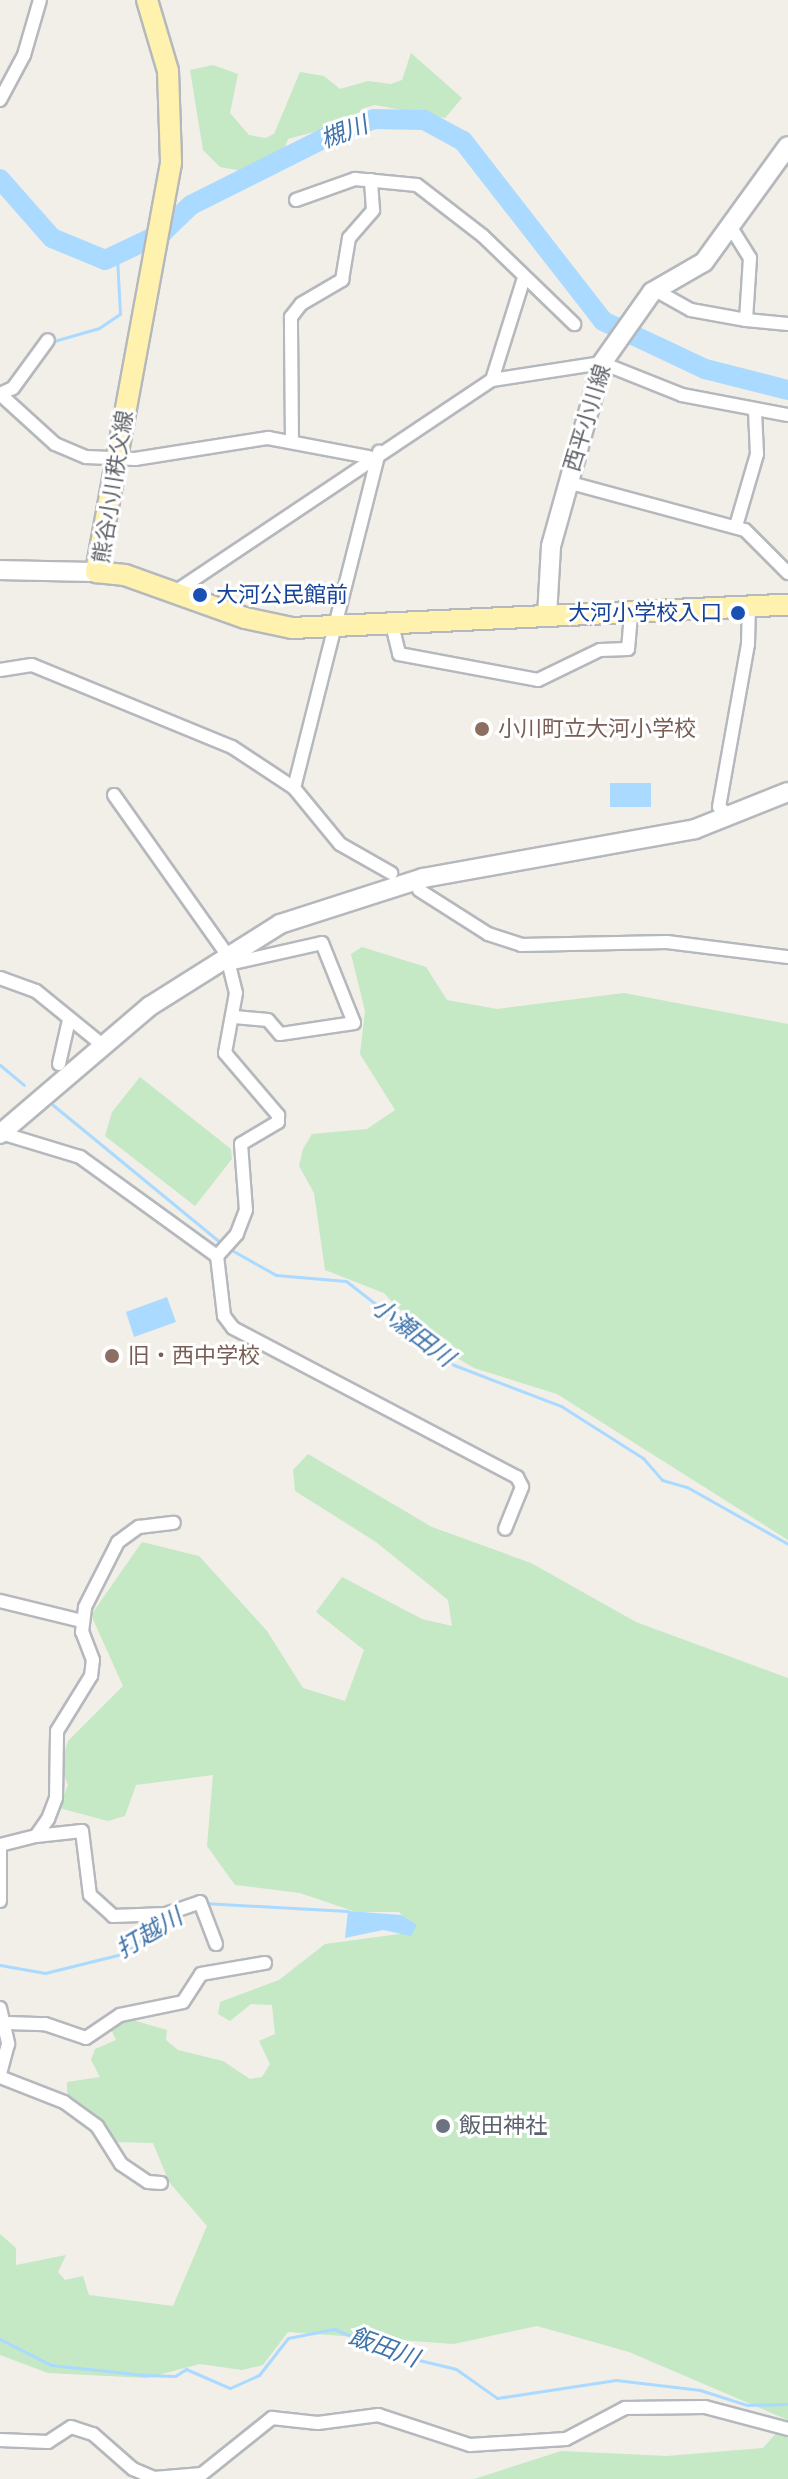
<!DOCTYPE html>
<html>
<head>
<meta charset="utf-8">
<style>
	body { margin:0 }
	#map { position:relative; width:788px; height:2479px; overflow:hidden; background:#f1efe8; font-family:"Public Sans","Noto Sans JP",sans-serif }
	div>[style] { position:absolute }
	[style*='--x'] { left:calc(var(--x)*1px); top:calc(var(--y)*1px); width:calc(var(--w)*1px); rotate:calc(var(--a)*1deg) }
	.green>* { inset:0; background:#c5e8c5 }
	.water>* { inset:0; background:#aadaff }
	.stream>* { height:3px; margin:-1.5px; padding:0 1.5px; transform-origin:1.5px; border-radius:1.5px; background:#aadaff }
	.river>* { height:20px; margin:-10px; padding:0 10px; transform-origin:10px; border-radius:10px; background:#aadaff }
	.roads { filter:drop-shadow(2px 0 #b5b8bc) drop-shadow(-2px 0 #b5b8bc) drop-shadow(0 2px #b5b8bc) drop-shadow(0 -2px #b5b8bc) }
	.street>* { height:12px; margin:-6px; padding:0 6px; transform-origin:6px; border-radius:6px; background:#fff }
	.secondary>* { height:18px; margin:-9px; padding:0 9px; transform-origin:9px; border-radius:9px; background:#fff }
	.primary>* { height:20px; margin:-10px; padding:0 10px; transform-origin:10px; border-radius:10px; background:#fff2af }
	.dots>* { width:22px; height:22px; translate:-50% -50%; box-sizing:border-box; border:4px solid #fff; border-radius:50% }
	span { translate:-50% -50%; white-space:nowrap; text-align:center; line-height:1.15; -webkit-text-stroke:6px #fff; paint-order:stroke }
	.street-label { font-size:22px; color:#5f6368 }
	.transit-label { font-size:22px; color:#164399 }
	.left { translate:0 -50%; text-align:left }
	.right { translate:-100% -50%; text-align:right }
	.education-label { font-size:22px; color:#785e54 }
	.worship-label { font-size:22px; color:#5b616d }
	.water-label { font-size:24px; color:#4174aa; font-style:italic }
</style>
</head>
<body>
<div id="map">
	<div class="green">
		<div style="clip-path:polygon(411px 53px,462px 98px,445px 118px,375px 105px,361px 109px,358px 120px,288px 139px,283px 153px,248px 172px,220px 167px,203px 150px,190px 70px,213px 65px,238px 74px,230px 113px,249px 135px,266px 138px,274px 134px,300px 72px,324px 76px,340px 89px,368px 81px,391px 84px,402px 80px)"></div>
		<div style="clip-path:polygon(362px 947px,426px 967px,447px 1000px,497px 1009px,624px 993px,788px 1024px,788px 1540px,557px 1394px,474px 1368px,429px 1341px,384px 1293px,325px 1270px,314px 1193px,299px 1166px,303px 1149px,312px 1134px,367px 1129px,395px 1110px,360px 1054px,365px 1011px,351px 954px)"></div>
		<div style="clip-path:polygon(140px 1077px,231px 1149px,232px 1159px,195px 1206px,105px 1136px,112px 1112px)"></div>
		<div style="clip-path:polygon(308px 1454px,432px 1527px,531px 1563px,636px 1622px,788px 1678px,788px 2479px,474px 2479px,561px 2451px,667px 2456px,763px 2448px,788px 2420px,629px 2352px,537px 2326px,454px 2344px,288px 2332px,263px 2365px,242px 2370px,200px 2364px,147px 2378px,48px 2373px,0 2355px,0 2234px,16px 2248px,16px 2265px,66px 2255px,58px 2272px,65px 2280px,83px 2276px,89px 2295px,173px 2306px,207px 2226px,169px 2182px,153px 2143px,117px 2142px,101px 2119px,67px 2093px,67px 2082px,100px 2077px,91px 2060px,95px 2049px,116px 2040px,111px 2029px,129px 2019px,167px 2030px,166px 2040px,178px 2050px,223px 2061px,250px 2079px,262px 2077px,270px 2064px,259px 2041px,275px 2034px,272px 2005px,251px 2004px,230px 2021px,218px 2014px,220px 2002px,279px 1980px,325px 1944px,399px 1934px,410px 1924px,399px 1912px,356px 1912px,300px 1893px,235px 1885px,207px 1846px,213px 1775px,136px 1785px,125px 1816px,108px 1821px,59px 1808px,68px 1785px,60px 1765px,68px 1741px,123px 1686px,91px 1615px,142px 1542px,199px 1556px,267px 1631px,303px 1688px,345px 1701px,364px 1650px,316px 1612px,342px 1577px,422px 1619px,452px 1626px,448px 1600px,376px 1542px,295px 1491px,293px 1470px)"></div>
	</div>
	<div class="water">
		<div style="clip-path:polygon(610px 783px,651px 783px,651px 807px,610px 807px)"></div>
		<div style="clip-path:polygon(167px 1297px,176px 1322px,134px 1337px,126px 1312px)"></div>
		<div style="clip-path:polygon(348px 1911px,401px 1915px,417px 1925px,411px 1936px,383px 1930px,345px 1938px)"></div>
	</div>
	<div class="stream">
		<div style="--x:54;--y:341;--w:47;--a:-16.1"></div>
		<div style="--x:99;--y:328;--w:25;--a:-34"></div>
		<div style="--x:120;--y:314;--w:57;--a:-93"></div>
		<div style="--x:0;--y:1065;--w:31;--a:40"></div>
		<div style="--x:53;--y:1105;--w:219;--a:39.4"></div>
		<div style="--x:228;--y:1248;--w:55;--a:29.4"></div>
		<div style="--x:276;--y:1275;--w:70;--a:4.9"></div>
		<div style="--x:346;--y:1281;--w:137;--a:37.9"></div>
		<div style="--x:454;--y:1365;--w:115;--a:21"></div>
		<div style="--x:561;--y:1406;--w:97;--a:32.4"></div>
		<div style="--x:643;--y:1458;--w:29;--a:49"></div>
		<div style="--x:662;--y:1480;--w:26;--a:16"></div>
		<div style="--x:687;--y:1487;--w:116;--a:29.4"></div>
		<div style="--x:204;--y:1903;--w:144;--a:3.2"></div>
		<div style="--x:0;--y:1965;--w:46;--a:10.1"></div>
		<div style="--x:45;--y:1973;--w:79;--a:-13.9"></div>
		<div style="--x:122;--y:1954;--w:62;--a:-35.8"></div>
		<div style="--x:0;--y:2339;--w:57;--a:27"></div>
		<div style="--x:51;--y:2365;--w:94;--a:6.1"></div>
		<div style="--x:144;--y:2375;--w:31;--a:2"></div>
		<div style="--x:175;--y:2376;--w:13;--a:-32"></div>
		<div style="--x:186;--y:2369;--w:48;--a:23.4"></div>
		<div style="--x:230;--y:2388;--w:32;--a:-24"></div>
		<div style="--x:259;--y:2375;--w:47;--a:-51.9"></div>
		<div style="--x:288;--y:2338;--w:47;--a:-11.1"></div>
		<div style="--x:334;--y:2329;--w:65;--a:22.6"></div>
		<div style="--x:394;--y:2354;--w:64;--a:13.6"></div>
		<div style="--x:456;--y:2369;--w:50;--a:35.3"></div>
		<div style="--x:497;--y:2398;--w:120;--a:-8.6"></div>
		<div style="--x:616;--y:2380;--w:85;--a:6.8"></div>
		<div style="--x:700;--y:2390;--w:49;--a:17.7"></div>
		<div style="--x:747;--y:2405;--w:41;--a:-1.4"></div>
	</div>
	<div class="river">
		<div style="--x:0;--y:179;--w:79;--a:48.6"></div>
		<div style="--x:52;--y:238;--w:57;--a:22.5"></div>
		<div style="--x:105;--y:260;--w:63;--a:-25.3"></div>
		<div style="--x:162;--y:233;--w:40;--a:-44"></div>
		<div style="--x:191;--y:205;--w:163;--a:-26.6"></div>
		<div style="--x:337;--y:132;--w:39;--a:-19"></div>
		<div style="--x:374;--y:119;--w:50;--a:1.1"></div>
		<div style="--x:424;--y:120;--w:44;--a:28.3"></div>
		<div style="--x:463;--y:141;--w:228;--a:52.1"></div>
		<div style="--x:603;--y:321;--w:113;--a:25.2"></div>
		<div style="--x:705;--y:369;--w:86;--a:14.2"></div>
	</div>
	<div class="roads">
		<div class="street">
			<div style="--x:0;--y:100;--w:51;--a:-61.9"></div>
			<div style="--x:24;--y:55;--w:57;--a:-73.8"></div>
			<div style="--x:296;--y:200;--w:63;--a:-19.6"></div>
			<div style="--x:355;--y:179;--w:62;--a:5.5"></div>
			<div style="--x:417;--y:185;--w:83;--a:37.7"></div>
			<div style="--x:483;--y:236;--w:127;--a:44"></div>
			<div style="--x:730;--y:226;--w:38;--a:58"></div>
			<div style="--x:750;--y:258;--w:62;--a:93.7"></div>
			<div style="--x:746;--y:320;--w:42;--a:5.4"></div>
			<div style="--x:655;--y:290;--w:41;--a:29.1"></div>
			<div style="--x:691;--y:310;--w:56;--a:10.3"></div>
			<div style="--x:492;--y:380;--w:107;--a:-72.6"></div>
			<div style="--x:0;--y:394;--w:74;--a:42.3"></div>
			<div style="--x:55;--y:444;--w:34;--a:23"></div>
			<div style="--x:86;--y:457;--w:49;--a:2.3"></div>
			<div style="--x:135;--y:459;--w:135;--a:-9"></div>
			<div style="--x:268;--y:438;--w:103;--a:10.7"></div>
			<div style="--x:0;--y:394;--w:14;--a:-25"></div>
			<div style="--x:13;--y:388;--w:59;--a:-53.9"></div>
			<div style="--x:292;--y:442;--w:125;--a:-90.5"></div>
			<div style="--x:291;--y:317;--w:16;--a:-52"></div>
			<div style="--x:301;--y:304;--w:48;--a:-30.3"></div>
			<div style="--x:342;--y:280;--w:43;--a:-80.5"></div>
			<div style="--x:349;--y:238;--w:37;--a:-49"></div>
			<div style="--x:373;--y:210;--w:30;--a:-94"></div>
			<div style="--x:567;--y:482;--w:184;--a:15.1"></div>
			<div style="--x:745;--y:530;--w:61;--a:45"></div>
			<div style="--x:736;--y:526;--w:75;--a:-73.7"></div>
			<div style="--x:757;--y:454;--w:43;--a:-92.7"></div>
			<div style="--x:175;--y:592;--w:381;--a:-33.8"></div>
			<div style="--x:492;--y:380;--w:111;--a:-8.8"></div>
			<div style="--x:602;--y:363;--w:86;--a:21.8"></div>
			<div style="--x:682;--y:395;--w:108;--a:10.7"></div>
			<div style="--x:392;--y:625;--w:30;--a:76"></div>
			<div style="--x:399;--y:654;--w:141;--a:10.6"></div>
			<div style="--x:538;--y:680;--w:69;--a:-25.8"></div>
			<div style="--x:600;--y:650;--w:28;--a:-2"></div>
			<div style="--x:628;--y:649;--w:38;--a:-85"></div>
			<div style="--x:0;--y:670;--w:32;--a:-9"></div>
			<div style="--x:32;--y:665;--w:216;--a:22.3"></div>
			<div style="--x:232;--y:747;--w:74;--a:33.5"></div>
			<div style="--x:294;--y:788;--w:72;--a:50.6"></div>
			<div style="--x:340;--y:844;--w:59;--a:29.6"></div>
			<div style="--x:294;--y:788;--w:347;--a:-75.8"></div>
			<div style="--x:114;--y:795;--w:194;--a:54.7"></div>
			<div style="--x:226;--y:953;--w:41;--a:76"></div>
			<div style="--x:236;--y:993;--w:61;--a:100.4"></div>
			<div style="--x:225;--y:1053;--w:82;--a:49.5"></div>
			<div style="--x:278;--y:1115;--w:7;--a:90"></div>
			<div style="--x:278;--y:1122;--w:43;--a:149.3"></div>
			<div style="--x:241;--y:1144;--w:66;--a:85.7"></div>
			<div style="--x:246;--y:1210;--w:26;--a:111"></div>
			<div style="--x:237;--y:1234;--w:30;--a:132"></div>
			<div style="--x:217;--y:1256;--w:60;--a:83.3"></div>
			<div style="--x:224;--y:1316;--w:15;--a:53"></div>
			<div style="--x:233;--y:1328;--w:321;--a:27.7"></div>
			<div style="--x:517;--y:1477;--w:11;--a:63"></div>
			<div style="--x:522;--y:1487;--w:45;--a:112"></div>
			<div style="--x:729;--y:816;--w:13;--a:-138"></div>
			<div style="--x:719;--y:807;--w:166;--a:-79.9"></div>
			<div style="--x:748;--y:644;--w:40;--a:-88.6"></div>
			<div style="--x:419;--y:890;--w:82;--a:32.5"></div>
			<div style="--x:488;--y:934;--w:35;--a:18"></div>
			<div style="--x:521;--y:945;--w:146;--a:-1.2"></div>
			<div style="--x:667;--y:942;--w:122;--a:7.1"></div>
			<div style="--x:229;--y:964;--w:95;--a:-12.7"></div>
			<div style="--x:322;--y:943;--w:86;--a:68.2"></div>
			<div style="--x:354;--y:1023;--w:75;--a:171.5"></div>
			<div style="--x:280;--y:1034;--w:18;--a:-131"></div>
			<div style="--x:268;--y:1020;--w:34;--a:-175"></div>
			<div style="--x:0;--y:978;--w:38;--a:20"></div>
			<div style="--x:36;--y:991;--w:89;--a:39.1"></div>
			<div style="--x:59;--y:1064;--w:45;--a:-77.2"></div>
			<div style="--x:1;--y:1133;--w:83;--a:16.9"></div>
			<div style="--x:80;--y:1157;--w:169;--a:35.9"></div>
			<div style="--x:0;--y:1601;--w:84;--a:13.7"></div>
			<div style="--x:36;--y:1836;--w:46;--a:-6.2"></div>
			<div style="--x:82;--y:1831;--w:64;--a:82.9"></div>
			<div style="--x:90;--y:1895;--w:31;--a:42"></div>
			<div style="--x:113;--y:1916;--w:53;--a:-2.2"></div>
			<div style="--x:166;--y:1914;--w:36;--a:-19"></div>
			<div style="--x:200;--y:1902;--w:45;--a:69.1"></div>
			<div style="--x:0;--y:1845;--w:37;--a:-14"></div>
			<div style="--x:36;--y:1836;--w:21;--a:-55"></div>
			<div style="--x:48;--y:1819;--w:22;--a:-69"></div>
			<div style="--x:56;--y:1798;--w:67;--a:-89.1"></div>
			<div style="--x:57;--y:1731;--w:65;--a:-58.3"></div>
			<div style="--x:91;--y:1676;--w:16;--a:-83"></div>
			<div style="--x:93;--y:1660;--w:30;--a:-111"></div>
			<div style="--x:82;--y:1632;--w:25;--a:-83"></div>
			<div style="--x:85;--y:1607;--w:73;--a:-63.1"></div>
			<div style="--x:118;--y:1542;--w:26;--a:-36"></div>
			<div style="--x:139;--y:1527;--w:35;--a:-7"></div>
			<div style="--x:0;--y:1845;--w:56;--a:90"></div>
			<div style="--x:0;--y:2008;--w:37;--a:77"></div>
			<div style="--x:8;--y:2044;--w:30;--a:105"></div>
			<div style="--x:7;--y:2023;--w:38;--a:2"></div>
			<div style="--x:45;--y:2024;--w:43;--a:18.9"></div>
			<div style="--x:86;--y:2038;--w:41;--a:-34.1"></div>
			<div style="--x:120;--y:2015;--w:64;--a:-11.7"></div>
			<div style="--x:183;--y:2002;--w:33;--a:-57"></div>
			<div style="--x:201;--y:1974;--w:65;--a:-9.8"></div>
			<div style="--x:0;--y:2077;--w:69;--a:21.3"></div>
			<div style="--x:64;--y:2102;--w:41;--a:36"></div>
			<div style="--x:97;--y:2126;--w:45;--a:57.7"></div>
			<div style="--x:121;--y:2164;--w:32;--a:34"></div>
			<div style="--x:148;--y:2182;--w:13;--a:4"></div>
			<div style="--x:0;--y:2440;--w:48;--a:2.4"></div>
			<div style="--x:48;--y:2442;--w:27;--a:-33"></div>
			<div style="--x:71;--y:2427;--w:23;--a:18"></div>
			<div style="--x:93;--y:2434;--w:53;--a:41.2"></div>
			<div style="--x:133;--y:2469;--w:23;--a:23"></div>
			<div style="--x:154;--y:2478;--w:48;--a:-4.8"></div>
			<div style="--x:202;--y:2474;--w:90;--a:-38.7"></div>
			<div style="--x:272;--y:2418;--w:46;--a:6.2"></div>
			<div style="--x:318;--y:2423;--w:61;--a:-7.6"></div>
			<div style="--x:378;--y:2415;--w:97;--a:18.1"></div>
			<div style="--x:470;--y:2445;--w:96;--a:-3.6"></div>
			<div style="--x:566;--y:2439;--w:67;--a:-27.7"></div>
			<div style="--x:625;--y:2408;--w:80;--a:-0.7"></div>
			<div style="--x:705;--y:2407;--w:86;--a:14.8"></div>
		</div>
		<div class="secondary">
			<div style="--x:0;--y:570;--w:96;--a:1.2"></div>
			<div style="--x:547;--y:616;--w:70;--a:-86.7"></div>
			<div style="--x:551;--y:546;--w:190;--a:-74.4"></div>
			<div style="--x:602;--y:363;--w:87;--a:-54.8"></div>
			<div style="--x:652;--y:292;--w:60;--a:-30"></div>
			<div style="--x:704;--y:262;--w:143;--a:-54.1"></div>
			<div style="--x:0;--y:1134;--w:197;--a:-40.5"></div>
			<div style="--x:150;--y:1006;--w:154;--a:-32.2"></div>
			<div style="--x:280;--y:924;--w:150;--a:-17.8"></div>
			<div style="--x:423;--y:878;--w:276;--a:-10.2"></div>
			<div style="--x:695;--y:829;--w:100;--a:-21.7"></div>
		</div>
		<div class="primary">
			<div style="--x:147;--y:0;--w:74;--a:73.5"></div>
			<div style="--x:168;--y:71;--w:92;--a:88.1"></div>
			<div style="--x:171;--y:163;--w:416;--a:100.4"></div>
			<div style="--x:96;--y:572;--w:29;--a:6"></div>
			<div style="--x:125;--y:575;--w:127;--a:19.7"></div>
			<div style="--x:245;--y:618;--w:48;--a:12"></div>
			<div style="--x:292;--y:628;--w:497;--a:-2.7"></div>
		</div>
	</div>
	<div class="dots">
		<div style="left:200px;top:595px;background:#1a4fb4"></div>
		<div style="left:738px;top:613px;background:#1a4fb4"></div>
		<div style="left:482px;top:729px;background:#8d6e63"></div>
		<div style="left:112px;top:1356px;background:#8d6e63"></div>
		<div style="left:443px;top:2126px;background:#6b7280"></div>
	</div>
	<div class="street-label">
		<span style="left:587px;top:418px;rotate:-73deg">西平小川線</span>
		<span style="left:113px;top:487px;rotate:-81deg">熊谷小川秩父線</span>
	</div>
	<div class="transit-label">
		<span class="left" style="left:216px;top:595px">大河公民館前</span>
		<span class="right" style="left:722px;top:613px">大河小学校入口</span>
	</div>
	<div class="education-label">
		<span class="left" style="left:498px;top:729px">小川町立大河小学校</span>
		<span class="left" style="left:128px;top:1356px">旧・西中学校</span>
	</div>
	<div class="worship-label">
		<span class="left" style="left:459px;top:2126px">飯田神社</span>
	</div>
	<div class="water-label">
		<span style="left:344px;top:132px;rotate:-21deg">槻川</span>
		<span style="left:413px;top:1332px;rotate:37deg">小瀬田川</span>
		<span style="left:149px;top:1933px;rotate:-31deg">打越川</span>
		<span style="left:384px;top:2347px;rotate:20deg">飯田川</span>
	</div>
</div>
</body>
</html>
